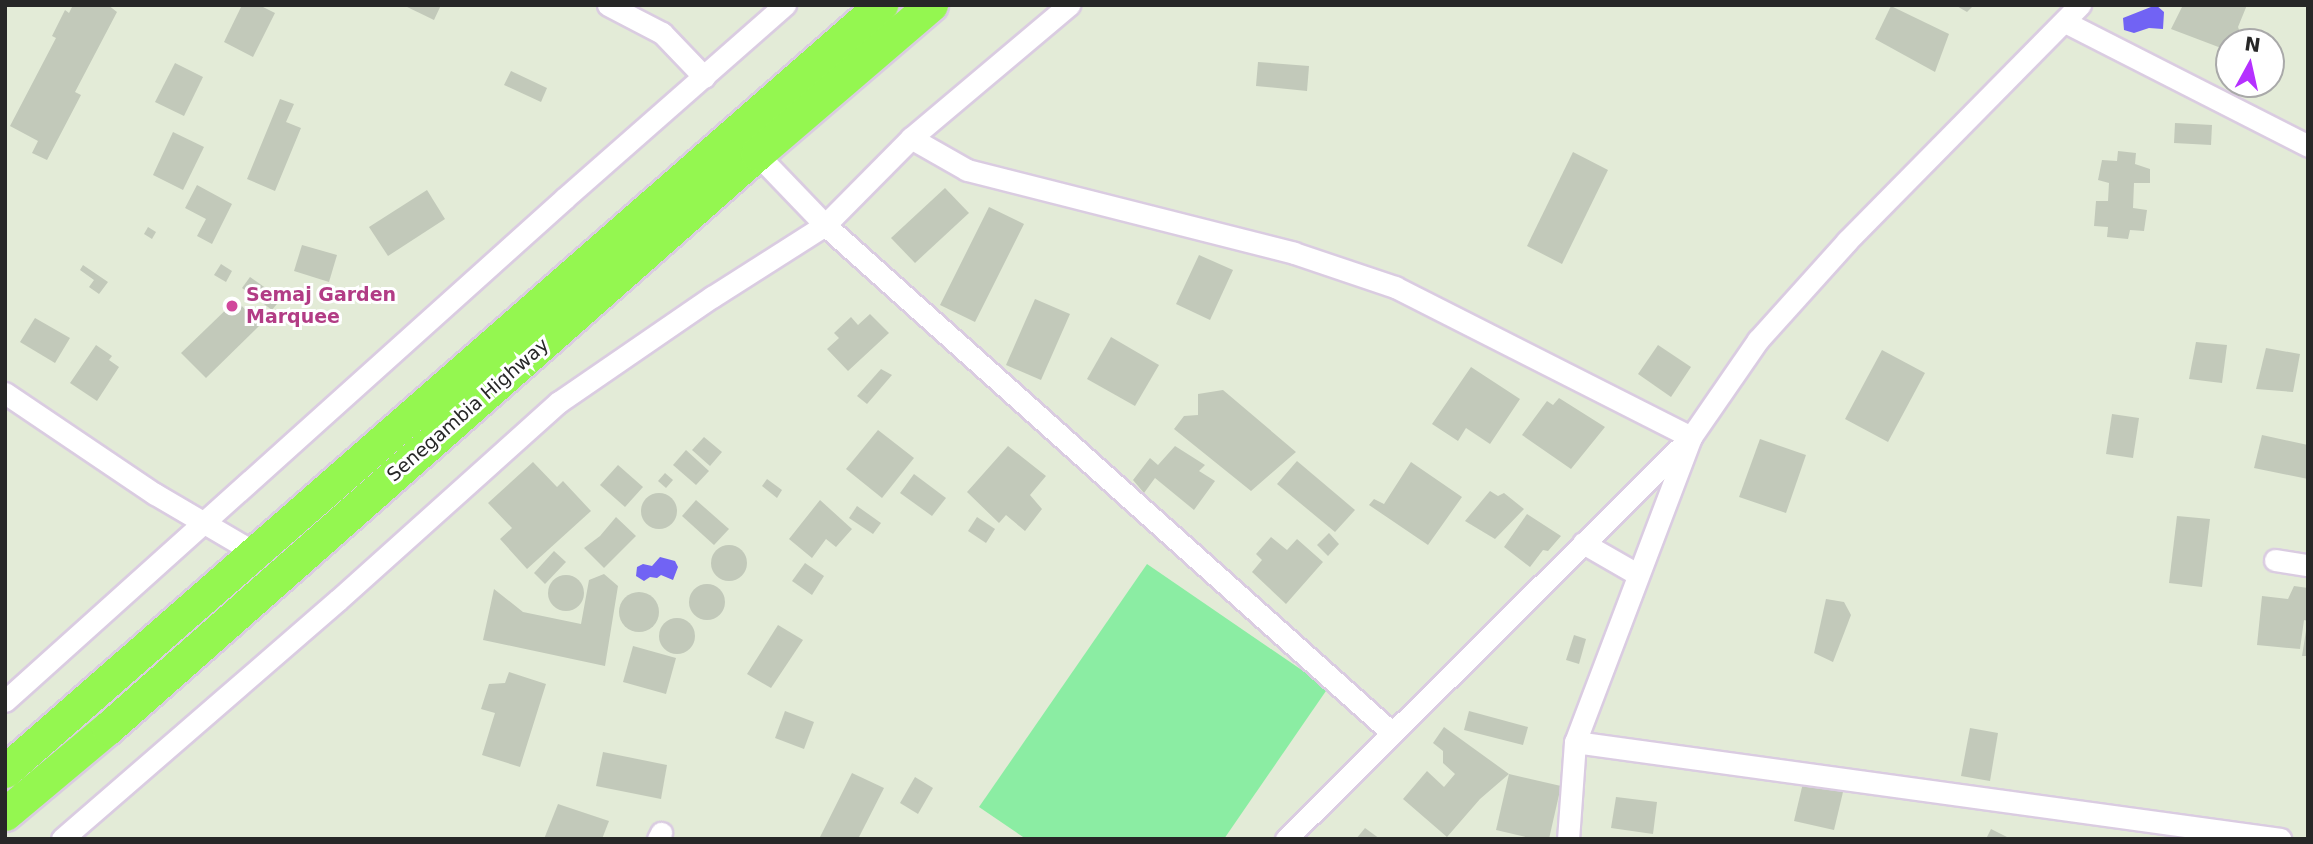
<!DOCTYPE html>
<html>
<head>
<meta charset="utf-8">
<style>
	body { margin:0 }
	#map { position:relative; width:2313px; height:844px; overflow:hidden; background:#e3ebd7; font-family:"DejaVu Sans",sans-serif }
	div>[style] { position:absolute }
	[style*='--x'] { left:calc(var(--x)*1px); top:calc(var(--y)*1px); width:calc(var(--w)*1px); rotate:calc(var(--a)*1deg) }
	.pitch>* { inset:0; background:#8beda3 }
	.water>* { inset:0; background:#7163f4 }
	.building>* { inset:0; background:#c2c9ba }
	.round { border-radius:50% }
	.roads { filter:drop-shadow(2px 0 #dacce1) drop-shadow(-2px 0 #dacce1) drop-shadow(0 2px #dacce1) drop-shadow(0 -2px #dacce1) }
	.street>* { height:21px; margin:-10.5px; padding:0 10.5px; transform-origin:10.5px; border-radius:10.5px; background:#fff }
	.primary>* { height:33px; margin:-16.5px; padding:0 16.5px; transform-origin:16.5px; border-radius:16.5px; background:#94f750 }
	.dots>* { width:19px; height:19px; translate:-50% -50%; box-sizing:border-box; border:4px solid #fff; border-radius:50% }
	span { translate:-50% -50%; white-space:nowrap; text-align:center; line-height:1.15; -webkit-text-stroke:6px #fff; paint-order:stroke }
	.hotel-label { font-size:19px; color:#b23c85; font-weight:700 }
	.left { translate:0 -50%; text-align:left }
	.street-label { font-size:19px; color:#272727 }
	.frame { position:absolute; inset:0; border:7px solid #272727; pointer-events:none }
	.north { position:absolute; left:2215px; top:28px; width:70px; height:70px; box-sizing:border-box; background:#fff; border:2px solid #a9a9a9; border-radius:50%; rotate:8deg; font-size:19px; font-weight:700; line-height:28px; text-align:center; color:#272727 }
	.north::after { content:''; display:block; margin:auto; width:24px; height:32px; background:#b530ff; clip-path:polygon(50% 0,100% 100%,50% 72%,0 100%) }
</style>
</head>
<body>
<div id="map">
	<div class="pitch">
		<div style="clip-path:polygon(1147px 564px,1328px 688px,1224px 839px,1026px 839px,979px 807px)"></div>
	</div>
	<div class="water">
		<div style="clip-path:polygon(2156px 5px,2164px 12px,2163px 29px,2149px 28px,2134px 33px,2124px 30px,2123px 18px)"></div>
		<div style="clip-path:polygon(660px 557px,675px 561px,678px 567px,673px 580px,661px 575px,657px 578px,650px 577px,644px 581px,636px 576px,637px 567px,643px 564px,652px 566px)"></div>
	</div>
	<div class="building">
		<div style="clip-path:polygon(73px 5px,108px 5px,117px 12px,75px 92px,81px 95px,47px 160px,32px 153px,38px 141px,10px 126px,56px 38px,52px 36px,65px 10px,69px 13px)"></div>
		<div style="clip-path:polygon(242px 5px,259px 5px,275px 13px,253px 57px,224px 42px)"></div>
		<div style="clip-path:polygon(403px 5px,441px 5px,434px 20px)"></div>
		<div style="clip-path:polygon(1955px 5px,1974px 5px,1967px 12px)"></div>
		<div style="clip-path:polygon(2183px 5px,2247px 5px,2238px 27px,2241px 35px,2237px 42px,2229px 42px,2229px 51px,2171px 29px)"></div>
		<div style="clip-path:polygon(1891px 6px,1949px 34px,1935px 72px,1875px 39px)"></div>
		<div style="clip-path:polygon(1258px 62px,1309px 66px,1307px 91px,1256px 86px)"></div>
		<div style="clip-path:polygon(175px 63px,203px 77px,184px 116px,155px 102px)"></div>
		<div style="clip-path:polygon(511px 71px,547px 88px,541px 102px,504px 85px)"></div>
		<div style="clip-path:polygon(280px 99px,294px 104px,286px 122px,301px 128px,275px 191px,247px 179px)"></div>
		<div style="clip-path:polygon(2175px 123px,2212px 125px,2211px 145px,2174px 143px)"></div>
		<div style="clip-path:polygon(173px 132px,204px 147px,183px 190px,153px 175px)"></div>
		<div style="clip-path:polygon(2118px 151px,2136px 153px,2135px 164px,2150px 169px,2150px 183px,2134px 183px,2133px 208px,2147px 210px,2144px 231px,2130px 230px,2128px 239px,2107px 237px,2108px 227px,2094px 226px,2096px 201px,2108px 201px,2109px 183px,2098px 180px,2102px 160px,2117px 161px)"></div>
		<div style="clip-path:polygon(1573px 152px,1608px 170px,1562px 264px,1527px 246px)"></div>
		<div style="clip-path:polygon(197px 185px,232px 204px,212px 244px,197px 236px,206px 219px,185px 208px)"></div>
		<div style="clip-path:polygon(945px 188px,969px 213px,915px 263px,891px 238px)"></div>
		<div style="clip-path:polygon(427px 190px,445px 219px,388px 256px,369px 227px)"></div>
		<div style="clip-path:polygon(989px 207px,1024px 224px,975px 322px,940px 305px)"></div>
		<div style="clip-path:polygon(148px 227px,156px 232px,152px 239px,144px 234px)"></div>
		<div style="clip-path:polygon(302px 245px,337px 255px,329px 282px,294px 271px)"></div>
		<div style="clip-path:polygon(1199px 255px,1233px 270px,1210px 320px,1176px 304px)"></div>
		<div style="clip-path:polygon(221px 264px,232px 271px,226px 282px,214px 275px)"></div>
		<div style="clip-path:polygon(83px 265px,108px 282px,99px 294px,89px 287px,94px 280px,80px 270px)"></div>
		<div style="clip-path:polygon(250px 277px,281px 299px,272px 310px,242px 288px)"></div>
		<div style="clip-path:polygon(1035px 299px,1070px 314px,1041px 380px,1006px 365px)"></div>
		<div style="clip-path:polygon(236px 300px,260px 325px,206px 378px,181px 353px)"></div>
		<div style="clip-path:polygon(870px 314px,889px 333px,848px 371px,827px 349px,839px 338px,834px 333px,851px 317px,858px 325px)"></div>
		<div style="clip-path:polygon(35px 318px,70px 338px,55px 363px,20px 342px)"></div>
		<div style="clip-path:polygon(1111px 337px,1159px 365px,1135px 406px,1087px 379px)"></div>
		<div style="clip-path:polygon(2196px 342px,2227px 345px,2222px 383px,2189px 379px)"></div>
		<div style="clip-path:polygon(96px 345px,112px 356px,109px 360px,119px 367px,97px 401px,70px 383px)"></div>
		<div style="clip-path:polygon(1658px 345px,1691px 367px,1671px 397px,1638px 374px)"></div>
		<div style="clip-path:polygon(2266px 348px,2300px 354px,2293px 392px,2256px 389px)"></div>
		<div style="clip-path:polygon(1882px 350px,1925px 373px,1888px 442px,1845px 419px)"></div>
		<div style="clip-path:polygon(1471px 367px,1520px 399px,1490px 444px,1466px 428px,1458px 441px,1432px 424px)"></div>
		<div style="clip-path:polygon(881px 369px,892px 375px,867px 404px,857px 396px)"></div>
		<div style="clip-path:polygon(1223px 390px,1296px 452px,1251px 491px,1174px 429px,1184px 416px,1198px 415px,1198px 394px)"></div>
		<div style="clip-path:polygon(1559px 398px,1605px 427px,1571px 469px,1522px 435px,1547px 401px,1553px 405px)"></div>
		<div style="clip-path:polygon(2112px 414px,2139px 418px,2133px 458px,2106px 454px)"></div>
		<div style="clip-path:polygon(878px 430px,914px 458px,882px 498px,846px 469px)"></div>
		<div style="clip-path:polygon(2262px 435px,2308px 445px,2308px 479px,2254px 468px)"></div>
		<div style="clip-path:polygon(704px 437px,722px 452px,710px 466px,692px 450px)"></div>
		<div style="clip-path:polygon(1760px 439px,1806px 455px,1786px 513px,1739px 497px)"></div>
		<div style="clip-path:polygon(1008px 446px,1046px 476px,1030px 495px,1042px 509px,1025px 531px,1006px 515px,999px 523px,967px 492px)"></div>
		<div style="clip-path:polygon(1175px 446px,1205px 465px,1199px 471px,1215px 481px,1194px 510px,1155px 478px,1144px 493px,1133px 480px,1150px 458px,1158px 465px)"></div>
		<div style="clip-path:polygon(686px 450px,709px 471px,696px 485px,673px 465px)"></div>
		<div style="clip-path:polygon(1297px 461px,1355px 510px,1335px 532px,1277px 484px)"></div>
		<div style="clip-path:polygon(533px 462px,557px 487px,563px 481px,591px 511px,527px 569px,500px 539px,512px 528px,488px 503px)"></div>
		<div style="clip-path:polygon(1411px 462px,1462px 497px,1428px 545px,1369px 505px,1374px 499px,1384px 504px)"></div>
		<div style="clip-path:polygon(618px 465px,643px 487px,625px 507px,600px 485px)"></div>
		<div style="clip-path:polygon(665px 473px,673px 480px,666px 488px,658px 481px)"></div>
		<div style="clip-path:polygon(914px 474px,946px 498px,932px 516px,900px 493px)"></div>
		<div style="clip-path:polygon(767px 479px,782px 490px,777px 498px,762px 486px)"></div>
		<div style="clip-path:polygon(1490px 491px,1498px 496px,1504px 493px,1524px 509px,1495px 539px,1465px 521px)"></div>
		<div class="round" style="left:641px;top:493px;width:36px;height:36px"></div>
		<div style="clip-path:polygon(696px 500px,729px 529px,714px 545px,682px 516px)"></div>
		<div style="clip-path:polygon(820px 500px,852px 529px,836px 547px,826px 539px,812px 558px,789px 539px)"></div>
		<div style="clip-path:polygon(857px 506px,881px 523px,873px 534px,849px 518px)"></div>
		<div style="clip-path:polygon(1527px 514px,1561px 536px,1548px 551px,1543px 550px,1530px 567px,1504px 547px)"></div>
		<div style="clip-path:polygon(2177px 516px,2210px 519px,2202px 587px,2169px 583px)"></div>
		<div style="clip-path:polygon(616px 517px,636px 536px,604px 568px,584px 548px,600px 536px)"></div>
		<div style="clip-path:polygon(977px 517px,995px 529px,986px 543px,968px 531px)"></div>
		<div style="clip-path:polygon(1329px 533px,1339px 544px,1328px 556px,1317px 545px)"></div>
		<div style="clip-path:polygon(1271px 537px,1287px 550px,1297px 539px,1323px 562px,1286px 604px,1252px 572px,1262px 560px,1256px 554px)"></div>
		<div class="round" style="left:711px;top:545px;width:36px;height:36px"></div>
		<div style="clip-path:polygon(554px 551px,566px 562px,545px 584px,534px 573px)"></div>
		<div style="clip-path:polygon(805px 563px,824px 576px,812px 595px,792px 581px)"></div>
		<div style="clip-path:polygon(604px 574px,618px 586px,605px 666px,483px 640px,494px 589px,523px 612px,581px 624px,589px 580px)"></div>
		<div class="round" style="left:548px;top:575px;width:36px;height:36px"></div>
		<div class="round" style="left:689px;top:584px;width:36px;height:36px"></div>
		<div style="clip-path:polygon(2294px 586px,2308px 588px,2308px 621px,2304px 620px,2300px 649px,2257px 645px,2262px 596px,2288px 599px)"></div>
		<div class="round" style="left:619px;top:592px;width:40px;height:40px"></div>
		<div style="clip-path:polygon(1826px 599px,1844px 602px,1851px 615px,1833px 662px,1814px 653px)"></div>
		<div class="round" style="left:659px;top:618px;width:36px;height:36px"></div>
		<div style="clip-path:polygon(778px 625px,803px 640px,771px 688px,747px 674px)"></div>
		<div style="clip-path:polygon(2306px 631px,2308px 631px,2308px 656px,2302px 656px)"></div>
		<div style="clip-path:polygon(1574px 635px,1586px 639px,1579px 664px,1566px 660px)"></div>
		<div style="clip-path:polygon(633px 646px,676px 658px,666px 694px,623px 682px)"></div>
		<div style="clip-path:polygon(509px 672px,546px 684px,520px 767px,482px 755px,495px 713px,481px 709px,489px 684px,505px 683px)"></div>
		<div style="clip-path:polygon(785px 711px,814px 722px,804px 749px,775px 738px)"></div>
		<div style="clip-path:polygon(1469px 711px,1528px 727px,1523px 745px,1464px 730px)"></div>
		<div style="clip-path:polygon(1444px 727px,1509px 774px,1480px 799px,1447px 837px,1403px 799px,1427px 771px,1444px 787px,1455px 774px,1443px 763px,1443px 751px,1433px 743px)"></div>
		<div style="clip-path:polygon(1970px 728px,1998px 733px,1990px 781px,1961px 776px)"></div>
		<div style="clip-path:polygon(603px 752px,667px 765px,661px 799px,596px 786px)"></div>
		<div style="clip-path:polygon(852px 773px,884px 788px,858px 839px,819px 839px)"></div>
		<div style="clip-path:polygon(1509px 774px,1561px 786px,1549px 839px,1534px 839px,1496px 830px)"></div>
		<div style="clip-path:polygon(915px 777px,933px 788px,918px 814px,900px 803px)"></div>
		<div style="clip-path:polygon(1803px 783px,1843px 792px,1834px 830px,1794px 821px)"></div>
		<div style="clip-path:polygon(1616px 797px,1657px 802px,1653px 834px,1611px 828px)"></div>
		<div style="clip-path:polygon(558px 804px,609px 821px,602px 839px,544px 839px)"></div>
		<div style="clip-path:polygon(1365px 828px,1380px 839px,1356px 839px)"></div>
		<div style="clip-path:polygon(1991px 829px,2011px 839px,1986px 839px)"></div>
	</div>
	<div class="roads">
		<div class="street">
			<div style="--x:608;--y:5;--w:61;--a:27.4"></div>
			<div style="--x:662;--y:33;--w:61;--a:46.3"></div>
			<div style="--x:2065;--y:22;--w:273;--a:27"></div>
			<div style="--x:911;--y:138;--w:64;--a:29.7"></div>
			<div style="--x:967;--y:170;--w:337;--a:14.2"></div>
			<div style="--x:1294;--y:253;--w:107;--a:18.6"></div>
			<div style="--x:1395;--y:287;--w:332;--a:26.9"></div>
			<div style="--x:1691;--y:437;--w:326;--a:110.8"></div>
			<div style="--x:1575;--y:742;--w:97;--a:94.1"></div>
			<div style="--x:757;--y:154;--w:98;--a:46.2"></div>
			<div style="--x:825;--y:225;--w:760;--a:41.85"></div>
			<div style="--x:5;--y:393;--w:181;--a:34"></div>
			<div style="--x:155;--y:494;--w:115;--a:30.4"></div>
			<div style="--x:1583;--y:543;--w:62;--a:29.9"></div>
			<div style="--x:2275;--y:560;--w:33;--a:9"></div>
			<div style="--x:5;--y:701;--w:753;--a:-41.93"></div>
			<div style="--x:565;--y:198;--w:293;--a:-41.3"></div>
			<div style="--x:1575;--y:742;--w:712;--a:7.83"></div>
			<div style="--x:62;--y:839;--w:365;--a:-40.9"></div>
			<div style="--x:338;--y:600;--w:297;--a:-41.9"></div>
			<div style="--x:559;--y:402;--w:186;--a:-34.5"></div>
			<div style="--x:712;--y:297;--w:134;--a:-32.5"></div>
			<div style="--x:825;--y:225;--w:122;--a:-45.3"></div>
			<div style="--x:911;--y:138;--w:207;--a:-40.1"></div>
			<div style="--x:658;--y:839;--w:7;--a:-63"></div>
			<div style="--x:1286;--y:839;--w:571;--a:-44.79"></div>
			<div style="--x:1691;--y:437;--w:118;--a:-55.4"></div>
			<div style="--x:1758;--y:340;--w:133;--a:-48"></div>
			<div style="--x:1847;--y:241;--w:332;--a:-45.4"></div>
		</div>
		<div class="primary">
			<div style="--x:5;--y:771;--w:1164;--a:-41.17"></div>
			<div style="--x:5;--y:814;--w:134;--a:-39.9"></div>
			<div style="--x:108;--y:728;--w:866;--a:-41.49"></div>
			<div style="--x:757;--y:154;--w:229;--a:-40.6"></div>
		</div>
	</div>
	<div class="dots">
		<div style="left:232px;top:306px;background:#d1479c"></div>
	</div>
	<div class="hotel-label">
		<span class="left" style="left:246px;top:306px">Semaj Garden<br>Marquee</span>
	</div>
	<div class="street-label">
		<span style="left:468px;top:410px;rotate:-41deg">Senegambia Highway</span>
	</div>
	<div class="frame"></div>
	<div class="north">N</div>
</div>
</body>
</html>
